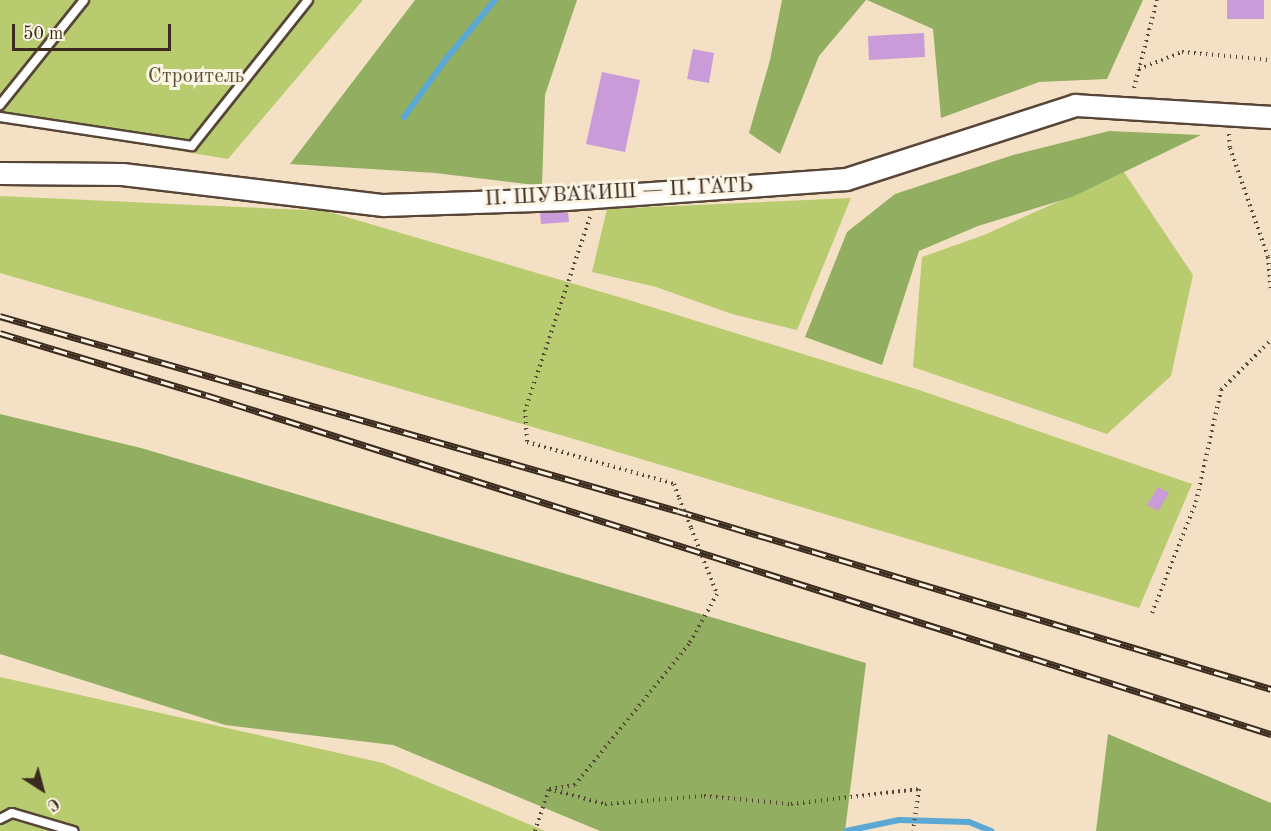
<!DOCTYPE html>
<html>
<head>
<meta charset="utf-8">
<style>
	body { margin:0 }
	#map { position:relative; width:1271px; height:831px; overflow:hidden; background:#f4e1c5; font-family:"Old Standard TT",serif }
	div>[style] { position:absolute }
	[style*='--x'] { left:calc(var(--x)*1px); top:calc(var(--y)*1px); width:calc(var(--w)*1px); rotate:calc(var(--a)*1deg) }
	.green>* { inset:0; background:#b8cb6e }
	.forest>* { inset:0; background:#92af61 }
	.stream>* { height:6px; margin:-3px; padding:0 3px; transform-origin:3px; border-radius:3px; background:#5ca8d5 }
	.building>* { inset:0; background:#c99bd9 }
	.path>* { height:4px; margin-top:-2px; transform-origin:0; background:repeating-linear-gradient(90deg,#574537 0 1.5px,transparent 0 6px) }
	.roads { filter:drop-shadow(2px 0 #574537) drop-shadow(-2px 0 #574537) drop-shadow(0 2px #574537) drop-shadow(0 -2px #574537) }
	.service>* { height:8px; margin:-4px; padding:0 4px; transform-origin:4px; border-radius:4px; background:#fff }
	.tertiary>* { height:21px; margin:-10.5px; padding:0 10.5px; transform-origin:10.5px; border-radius:10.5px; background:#fff }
	.rail>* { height:7px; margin-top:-3.5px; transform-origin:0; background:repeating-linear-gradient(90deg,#fcf5e5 0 14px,#3b2a1e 0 28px); box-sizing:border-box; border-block:2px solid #3b2a1e }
	.path-bridge>* { height:4px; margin-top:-2px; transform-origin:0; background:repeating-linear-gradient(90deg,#574537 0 1.5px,transparent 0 6px) }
	span { translate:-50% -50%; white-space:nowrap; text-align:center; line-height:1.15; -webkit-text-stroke:6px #fcf5e5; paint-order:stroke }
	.park-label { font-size:21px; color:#5a5232 }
	.street-label { font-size:21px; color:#3b2a1e }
	.north { position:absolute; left:12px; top:759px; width:60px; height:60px; -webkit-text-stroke:4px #fcf5e5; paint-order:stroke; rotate:144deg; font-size:16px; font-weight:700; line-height:24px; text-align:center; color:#3b2a1e }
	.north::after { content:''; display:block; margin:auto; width:21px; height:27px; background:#3b2a1e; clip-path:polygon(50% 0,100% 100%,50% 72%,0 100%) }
	.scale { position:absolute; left:12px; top:24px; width:159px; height:27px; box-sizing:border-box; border:3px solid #3b2a1e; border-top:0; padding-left:8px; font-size:18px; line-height:21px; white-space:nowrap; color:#3b2a1e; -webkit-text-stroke:4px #fcf5e5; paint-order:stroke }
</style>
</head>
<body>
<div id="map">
	<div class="green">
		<div style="clip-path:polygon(0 0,363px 0,228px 159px,0 121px)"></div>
		<div style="clip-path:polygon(1124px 172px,1193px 275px,1171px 376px,1107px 434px,913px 367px,922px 257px,984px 235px)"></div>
		<div style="clip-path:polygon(0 196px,326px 211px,629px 300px,919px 390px,1192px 484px,1139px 608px,574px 439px,0 273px)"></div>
		<div style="clip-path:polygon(851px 198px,797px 330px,732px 314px,656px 287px,592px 272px,607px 209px)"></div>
		<div style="clip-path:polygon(0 677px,383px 763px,545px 831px,0 831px)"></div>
	</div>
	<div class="forest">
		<div style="clip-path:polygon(415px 0,577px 0,545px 95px,542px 186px,435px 173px,290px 164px)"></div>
		<div style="clip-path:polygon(782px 0,866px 0,819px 56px,780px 154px,749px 133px,770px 60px)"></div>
		<div style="clip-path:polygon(867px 0,1143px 0,1107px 79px,1039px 82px,941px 118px,933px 29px)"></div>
		<div style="clip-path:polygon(1109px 131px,1201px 135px,1072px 197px,978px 226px,919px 251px,882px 365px,805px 337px,847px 232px,895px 194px,1013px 155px)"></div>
		<div style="clip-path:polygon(0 414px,141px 448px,866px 663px,845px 831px,600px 831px,393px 745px,225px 725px,0 654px)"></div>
		<div style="clip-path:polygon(1108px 734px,1271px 803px,1271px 831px,1096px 831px)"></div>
	</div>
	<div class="stream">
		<div style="--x:404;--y:117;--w:72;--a:-54.1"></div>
		<div style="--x:446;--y:59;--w:77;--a:-50.3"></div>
		<div style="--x:846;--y:831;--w:54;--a:-11.7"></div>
		<div style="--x:899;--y:820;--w:70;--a:1.6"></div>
		<div style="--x:969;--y:822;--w:24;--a:22"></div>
	</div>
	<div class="building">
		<div style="clip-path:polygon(1227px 0,1264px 0,1264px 19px,1227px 19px)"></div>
		<div style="clip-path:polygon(924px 33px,925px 57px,869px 60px,868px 36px)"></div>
		<div style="clip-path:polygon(693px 49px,714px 53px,709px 83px,687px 79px)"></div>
		<div style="clip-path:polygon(602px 72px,640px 80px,625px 152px,586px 144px)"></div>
		<div style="clip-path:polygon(568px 211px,569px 222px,541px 224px,540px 213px)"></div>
		<div style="clip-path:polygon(1158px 487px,1169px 493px,1158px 511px,1147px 505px)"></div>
	</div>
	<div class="path">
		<div style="--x:1139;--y:69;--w:46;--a:-21.6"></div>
		<div style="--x:1182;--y:52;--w:89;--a:5.1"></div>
		<div style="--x:1134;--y:88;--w:91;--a:-75.4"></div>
		<div style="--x:1229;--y:134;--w:14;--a:86"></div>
		<div style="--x:1230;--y:148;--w:115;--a:70.8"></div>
		<div style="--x:1268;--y:257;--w:33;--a:85"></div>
		<div style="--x:590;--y:217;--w:204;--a:108.6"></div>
		<div style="--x:525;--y:410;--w:32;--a:86"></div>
		<div style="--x:527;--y:442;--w:153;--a:15.9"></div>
		<div style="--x:674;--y:484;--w:15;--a:70"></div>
		<div style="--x:691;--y:528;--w:71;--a:68.5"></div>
		<div style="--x:717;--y:594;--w:57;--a:119.2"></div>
		<div style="--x:689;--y:644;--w:181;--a:129"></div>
		<div style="--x:575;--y:785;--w:26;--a:171"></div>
		<div style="--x:549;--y:789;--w:58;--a:15"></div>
		<div style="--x:605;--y:804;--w:99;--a:-4.6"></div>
		<div style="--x:704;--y:796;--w:87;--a:5.3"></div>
		<div style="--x:791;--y:804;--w:129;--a:-6.7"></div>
		<div style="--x:919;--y:789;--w:42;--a:98.1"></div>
		<div style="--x:1152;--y:613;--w:119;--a:-68.4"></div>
		<div style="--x:1196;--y:502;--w:115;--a:-77.4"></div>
		<div style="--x:1221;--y:390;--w:71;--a:-45"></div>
		<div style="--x:535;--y:831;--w:44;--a:-71.6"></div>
	</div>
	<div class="roads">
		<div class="service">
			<div style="--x:0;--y:105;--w:134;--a:-51.3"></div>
			<div style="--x:0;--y:117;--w:194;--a:8.6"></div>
			<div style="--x:192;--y:146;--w:186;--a:-51.5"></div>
			<div style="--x:0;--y:819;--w:13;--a:-27"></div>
			<div style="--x:12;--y:813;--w:64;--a:16.4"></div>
		</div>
		<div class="tertiary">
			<div style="--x:0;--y:173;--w:122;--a:0.5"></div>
			<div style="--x:122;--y:174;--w:263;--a:6.8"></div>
			<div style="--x:383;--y:205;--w:183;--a:-1.9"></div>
			<div style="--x:566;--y:199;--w:281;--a:-4.1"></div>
			<div style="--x:846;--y:179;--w:241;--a:-17.9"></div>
			<div style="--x:1075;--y:105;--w:196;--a:3.5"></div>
		</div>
	</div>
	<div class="rail">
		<div style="--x:0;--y:316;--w:705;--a:16.05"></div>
		<div style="--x:678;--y:511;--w:619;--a:16.71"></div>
		<div style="--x:0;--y:333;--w:215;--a:16.8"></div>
		<div style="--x:206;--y:395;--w:1118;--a:17.66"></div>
	</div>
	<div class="path-bridge">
		<div style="--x:679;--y:498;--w:32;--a:68"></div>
	</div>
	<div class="park-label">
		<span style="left:196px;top:77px">Строитель</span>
	</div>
	<div class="street-label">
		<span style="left:619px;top:193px;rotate:-3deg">П. ШУВАКИШ — П. ГАТЬ</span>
	</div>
	<div class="north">С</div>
	<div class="scale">50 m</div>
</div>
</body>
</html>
